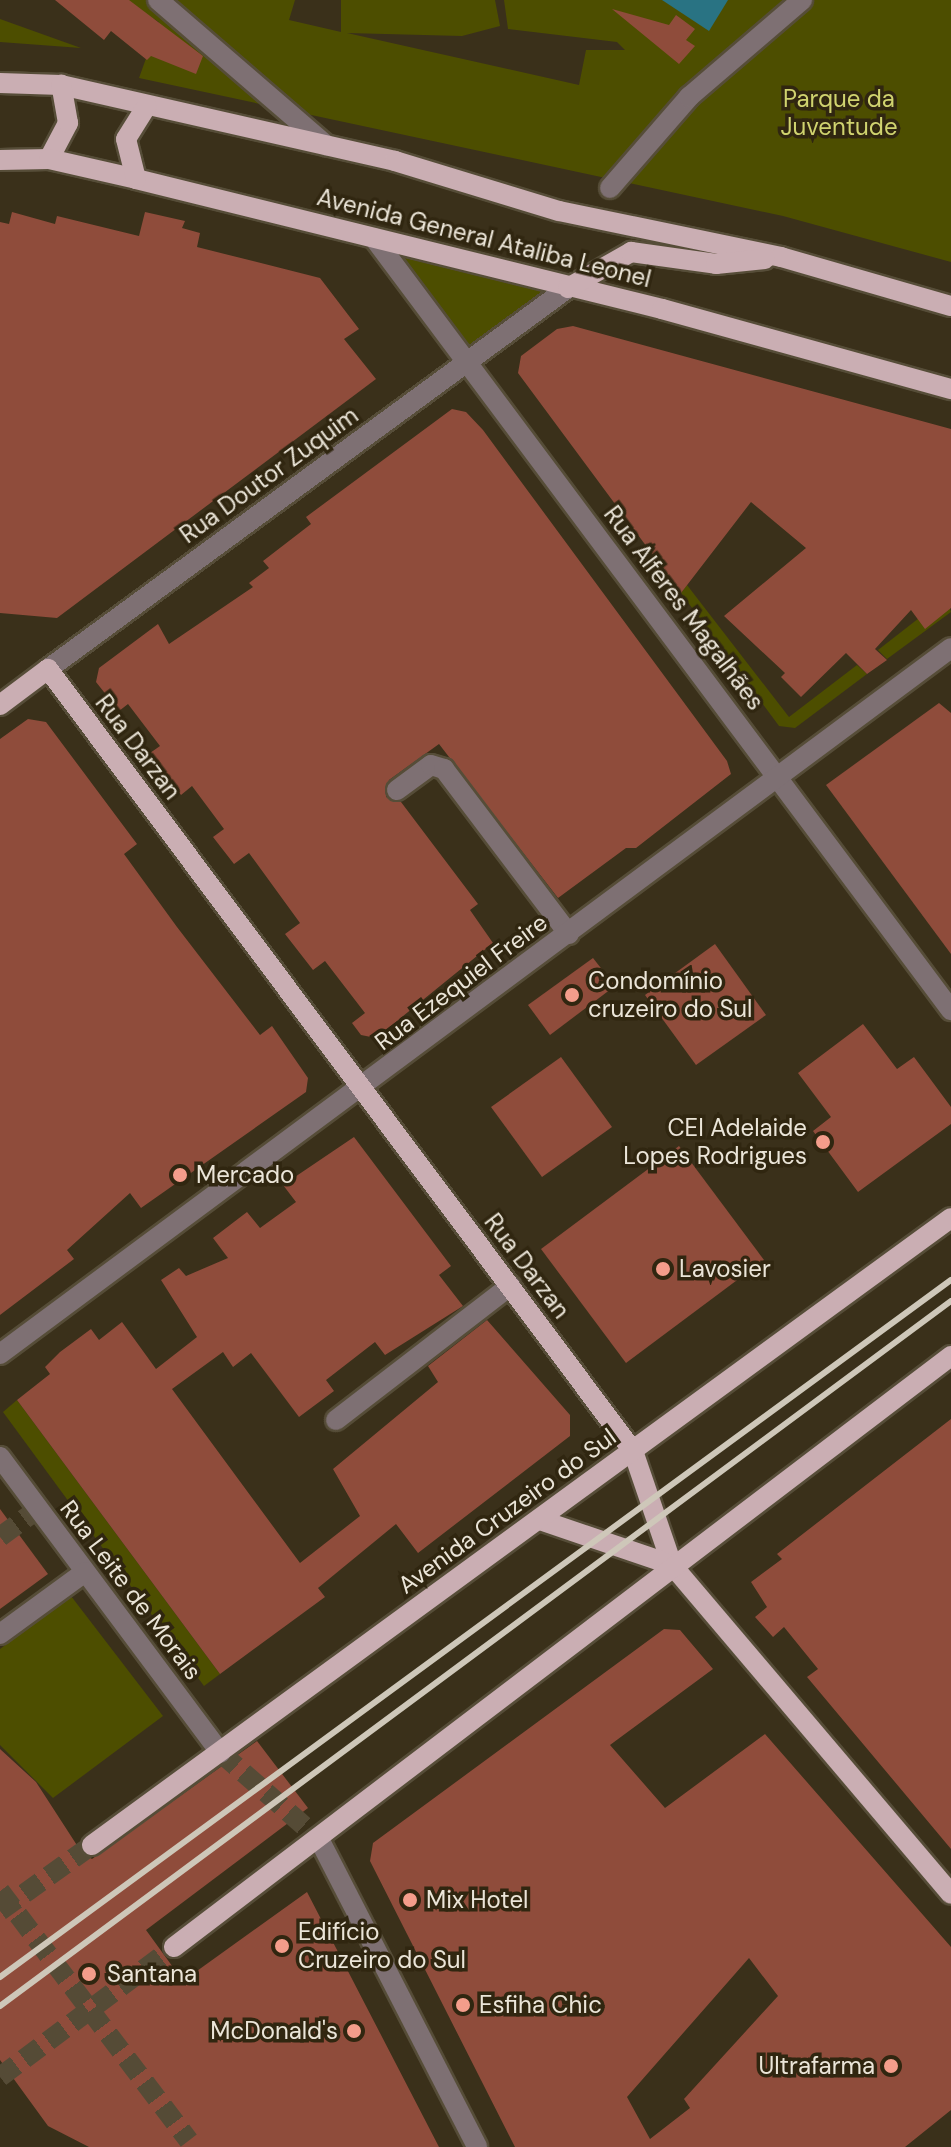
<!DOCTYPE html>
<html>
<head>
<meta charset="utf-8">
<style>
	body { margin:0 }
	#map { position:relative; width:951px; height:2147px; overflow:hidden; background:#3a301a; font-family:"DM Sans",sans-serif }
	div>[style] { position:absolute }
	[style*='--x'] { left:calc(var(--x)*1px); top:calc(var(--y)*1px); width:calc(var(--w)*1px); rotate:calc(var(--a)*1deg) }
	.green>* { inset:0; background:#4d4e00 }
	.water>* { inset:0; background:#297383 }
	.building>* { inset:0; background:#8f4c3b }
	.minor-tunnel>* { height:20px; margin-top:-10px; transform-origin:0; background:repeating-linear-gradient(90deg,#554b36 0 20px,transparent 0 30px) }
	.major-tunnel>* { height:20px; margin-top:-10px; transform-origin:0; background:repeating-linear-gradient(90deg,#554b36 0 20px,transparent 0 30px) }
	.roads { filter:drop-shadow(2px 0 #564d38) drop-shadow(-2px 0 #564d38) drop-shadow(0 2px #564d38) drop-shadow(0 -2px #564d38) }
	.minor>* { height:20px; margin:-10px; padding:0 10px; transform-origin:10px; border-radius:10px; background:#7e7073 }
	.major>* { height:20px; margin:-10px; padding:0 10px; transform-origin:10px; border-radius:10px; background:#caaeb3 }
	.rail>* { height:6px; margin:-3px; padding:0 3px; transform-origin:3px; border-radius:3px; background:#cec7b9 }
	.dots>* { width:22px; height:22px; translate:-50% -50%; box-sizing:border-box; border:4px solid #302610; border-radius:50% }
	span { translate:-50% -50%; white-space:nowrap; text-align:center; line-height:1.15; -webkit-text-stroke:7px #302610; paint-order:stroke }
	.park-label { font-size:24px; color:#d0d36f }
	.street-label { font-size:24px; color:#ebe5d8 }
	.poi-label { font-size:24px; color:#ebe5d8 }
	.left { translate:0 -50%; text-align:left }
	.right { translate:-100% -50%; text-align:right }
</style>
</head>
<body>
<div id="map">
	<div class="green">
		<div style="clip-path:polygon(122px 0,295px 0,289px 20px,341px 32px,341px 0,495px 0,500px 26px,462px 36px,347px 33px,579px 85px,586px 50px,625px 50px,617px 42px,508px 29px,504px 0,951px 0,951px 262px,783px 216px,139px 78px,159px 22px)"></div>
		<div style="clip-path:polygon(0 19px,81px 48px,0 42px)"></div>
		<div style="clip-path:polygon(387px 247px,553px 290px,469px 354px)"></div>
		<div style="clip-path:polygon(687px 585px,789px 717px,857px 665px,867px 674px,795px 728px,779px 726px,681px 593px)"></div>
		<div style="clip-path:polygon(946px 597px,951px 612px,887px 659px,878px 650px)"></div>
		<div style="clip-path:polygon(17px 1400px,220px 1674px,204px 1686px,3px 1412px)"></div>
		<div style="clip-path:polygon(71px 1596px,163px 1716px,53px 1798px,0 1745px,0 1649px)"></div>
	</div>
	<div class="water">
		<div style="clip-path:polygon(662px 0,728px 0,709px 31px)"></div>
	</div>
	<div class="building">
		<div style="clip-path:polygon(55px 0,129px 0,203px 56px,196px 74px,151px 56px,147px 60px,111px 31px,104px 40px)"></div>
		<div style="clip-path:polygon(612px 9px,669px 25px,676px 15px,695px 29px,686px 40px,695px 46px,679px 64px)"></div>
		<div style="clip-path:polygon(12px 212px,55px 224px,57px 216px,139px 236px,145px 212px,185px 221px,182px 228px,200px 233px,197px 247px,320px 278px,359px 329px,344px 339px,376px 379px,57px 618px,0 613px,0 222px,9px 224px)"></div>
		<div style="clip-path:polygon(573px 326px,951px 429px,951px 608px,925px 629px,911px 610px,875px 649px,887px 660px,867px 674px,846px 653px,801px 697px,781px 677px,785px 673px,724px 616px,806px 548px,751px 502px,681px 593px,518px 373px,521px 356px,557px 329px)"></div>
		<div style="clip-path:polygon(452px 409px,466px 412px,483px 430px,727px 761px,731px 774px,636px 848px,626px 848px,558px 898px,439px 744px,389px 780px,386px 797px,401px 802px,478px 904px,470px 910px,493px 943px,376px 1038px,361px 1035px,352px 1023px,365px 1013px,325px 961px,313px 970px,285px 934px,300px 923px,249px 853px,234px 864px,213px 837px,224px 829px,192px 786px,181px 795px,150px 753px,160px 746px,128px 704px,119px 711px,96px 682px,99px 668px,158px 624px,169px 644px,253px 587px,249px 583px,269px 568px,263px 561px,311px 524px,306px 517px)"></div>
		<div style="clip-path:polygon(939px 703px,951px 713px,951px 954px,826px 785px)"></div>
		<div style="clip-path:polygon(28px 719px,46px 722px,137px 844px,124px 854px,177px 927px,260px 1035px,272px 1026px,308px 1078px,306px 1092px,141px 1208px,130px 1193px,67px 1250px,74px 1259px,0 1315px,0 739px)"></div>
		<div style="clip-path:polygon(715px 944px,766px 1015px,696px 1065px,645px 995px)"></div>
		<div style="clip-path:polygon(593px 958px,615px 986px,550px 1035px,528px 1005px)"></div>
		<div style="clip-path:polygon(863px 1024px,897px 1069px,914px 1057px,951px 1107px,951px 1124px,858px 1192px,813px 1131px,831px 1117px,798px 1073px)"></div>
		<div style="clip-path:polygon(561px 1057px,612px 1127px,542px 1177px,491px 1107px)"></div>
		<div style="clip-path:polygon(354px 1137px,451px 1266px,439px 1275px,463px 1306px,385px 1355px,375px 1342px,326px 1380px,334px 1391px,299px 1417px,251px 1353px,233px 1367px,223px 1352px,172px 1389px,300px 1563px,360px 1516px,333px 1469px,438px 1382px,428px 1366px,487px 1320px,570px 1415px,570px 1436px,418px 1553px,396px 1524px,318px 1588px,325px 1597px,220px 1674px,17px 1400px,50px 1374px,45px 1367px,60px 1352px,91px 1329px,99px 1340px,122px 1322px,156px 1369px,197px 1337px,161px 1280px,179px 1268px,186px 1276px,228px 1258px,213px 1238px,247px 1212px,260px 1228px,296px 1202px,283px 1185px)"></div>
		<div style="clip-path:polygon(679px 1146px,764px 1260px,626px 1363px,541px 1249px)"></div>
		<div style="clip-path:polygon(951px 1419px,951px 1849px,807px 1677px,818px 1669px,784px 1627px,773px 1637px,755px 1617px,767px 1607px,751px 1582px,782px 1559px,777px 1554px)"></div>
		<div style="clip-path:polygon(0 1509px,48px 1574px,0 1609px)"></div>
		<div style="clip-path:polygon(evenodd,664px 1629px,680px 1630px,713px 1669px,610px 1745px,665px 1808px,765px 1734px,951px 1947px,951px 2110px,905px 2147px,515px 2147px,370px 1861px,373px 1843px,664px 1629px,749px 1958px,778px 1996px,684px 2099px,690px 2108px,650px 2139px,627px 2097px,749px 1958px)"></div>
		<div style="clip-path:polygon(257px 1741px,308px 1808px,146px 1930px,183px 1981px,307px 1892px,439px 2147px,89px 2147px,48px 2126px,0 2060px,0 1749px,36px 1782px,82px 1853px,92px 1859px)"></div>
	</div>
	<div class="minor-tunnel">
		<div style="--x:0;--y:1537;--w:47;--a:-36.4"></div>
		<div style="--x:221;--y:1753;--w:130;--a:41.3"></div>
		<div style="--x:0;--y:1891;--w:313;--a:52.9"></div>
	</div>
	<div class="major-tunnel">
		<div style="--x:0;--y:1911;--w:113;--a:-35.7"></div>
		<div style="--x:0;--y:2077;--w:217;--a:-36.8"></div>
	</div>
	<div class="roads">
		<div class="minor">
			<div style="--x:158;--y:0;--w:223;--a:40.8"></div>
			<div style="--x:610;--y:188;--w:121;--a:-49"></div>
			<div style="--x:689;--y:97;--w:149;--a:-40.6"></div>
			<div style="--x:374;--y:238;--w:964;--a:53.23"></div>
			<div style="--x:48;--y:669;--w:645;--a:-36.23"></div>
			<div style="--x:397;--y:790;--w:42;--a:-36.3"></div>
			<div style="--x:431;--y:765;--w:14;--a:17"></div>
			<div style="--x:444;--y:769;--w:207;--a:52.9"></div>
			<div style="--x:0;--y:1354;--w:1184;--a:-36.59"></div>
			<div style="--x:336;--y:1420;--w:220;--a:-37.6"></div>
			<div style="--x:0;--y:1457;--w:369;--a:53.3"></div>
			<div style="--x:0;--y:1634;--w:105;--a:-36.1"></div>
			<div style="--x:319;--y:1839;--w:346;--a:62.8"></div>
		</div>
		<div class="major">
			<div style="--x:0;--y:83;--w:61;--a:1.9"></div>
			<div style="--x:61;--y:85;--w:343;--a:12.8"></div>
			<div style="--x:395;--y:161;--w:171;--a:17"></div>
			<div style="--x:559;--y:211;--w:227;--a:11.7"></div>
			<div style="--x:781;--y:257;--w:177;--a:16.1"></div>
			<div style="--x:49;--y:159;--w:41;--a:-62.2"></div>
			<div style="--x:68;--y:123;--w:39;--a:-100"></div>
			<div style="--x:0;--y:160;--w:49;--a:-1.2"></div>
			<div style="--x:49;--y:159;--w:89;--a:12.9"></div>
			<div style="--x:136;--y:179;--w:542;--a:13.88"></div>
			<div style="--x:662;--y:309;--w:300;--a:15.5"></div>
			<div style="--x:136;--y:179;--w:41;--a:-104"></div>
			<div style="--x:126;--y:139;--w:39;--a:-58"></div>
			<div style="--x:568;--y:288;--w:73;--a:-29.7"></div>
			<div style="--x:631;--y:252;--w:86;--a:8"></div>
			<div style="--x:716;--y:264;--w:49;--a:-5.8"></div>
			<div style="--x:0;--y:705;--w:60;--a:-36.9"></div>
			<div style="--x:48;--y:669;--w:977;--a:53.2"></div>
			<div style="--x:633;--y:1451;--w:120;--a:71.1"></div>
			<div style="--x:672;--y:1565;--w:431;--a:49.7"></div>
			<div style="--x:540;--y:1520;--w:139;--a:18.8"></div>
			<div style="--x:92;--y:1845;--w:1063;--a:-36.13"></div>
			<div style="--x:174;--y:1947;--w:976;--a:-37.26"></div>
		</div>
	</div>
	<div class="rail">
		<div style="--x:0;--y:1977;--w:1179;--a:-36.24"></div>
		<div style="--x:0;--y:2006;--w:1184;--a:-36.55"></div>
	</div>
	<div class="dots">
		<div style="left:572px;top:995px;background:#f49d8b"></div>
		<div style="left:823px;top:1142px;background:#f49d8b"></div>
		<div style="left:180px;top:1175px;background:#f49d8b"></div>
		<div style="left:663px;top:1269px;background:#f49d8b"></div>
		<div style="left:410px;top:1900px;background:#f49d8b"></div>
		<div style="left:282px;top:1946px;background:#f49d8b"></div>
		<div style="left:89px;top:1974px;background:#f49d8b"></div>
		<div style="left:463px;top:2005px;background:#f49d8b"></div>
		<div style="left:354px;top:2031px;background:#f49d8b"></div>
		<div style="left:891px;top:2066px;background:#f49d8b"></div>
	</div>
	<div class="park-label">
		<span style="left:839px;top:113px">Parque da<br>Juventude</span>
	</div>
	<div class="street-label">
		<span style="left:484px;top:238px;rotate:14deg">Avenida General Ataliba Leonel</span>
		<span style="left:269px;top:475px;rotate:-36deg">Rua Doutor Zuquim</span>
		<span style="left:684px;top:608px;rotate:53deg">Rua Alferes Magalhães</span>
		<span style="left:138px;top:747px;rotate:53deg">Rua Darzan</span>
		<span style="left:461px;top:982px;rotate:-37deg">Rua Ezequiel Freire</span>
		<span style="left:527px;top:1266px;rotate:53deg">Rua Darzan</span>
		<span style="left:507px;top:1511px;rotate:-36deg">Avenida Cruzeiro do Sul</span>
		<span style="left:131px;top:1590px;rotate:53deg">Rua Leite de Morais</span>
	</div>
	<div class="poi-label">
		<span class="left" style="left:588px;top:995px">Condomínio<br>cruzeiro do Sul</span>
		<span class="right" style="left:807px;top:1142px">CEI Adelaide<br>Lopes Rodrigues</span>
		<span class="left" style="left:196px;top:1175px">Mercado</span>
		<span class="left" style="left:679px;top:1269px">Lavosier</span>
		<span class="left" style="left:426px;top:1900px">Mix Hotel</span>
		<span class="left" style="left:298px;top:1946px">Edifício<br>Cruzeiro do Sul</span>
		<span class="left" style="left:107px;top:1974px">Santana</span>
		<span class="left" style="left:479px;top:2005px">Esfiha Chic</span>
		<span class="right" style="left:338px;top:2031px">McDonald's</span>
		<span class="right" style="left:875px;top:2066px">Ultrafarma</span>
	</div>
</div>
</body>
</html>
